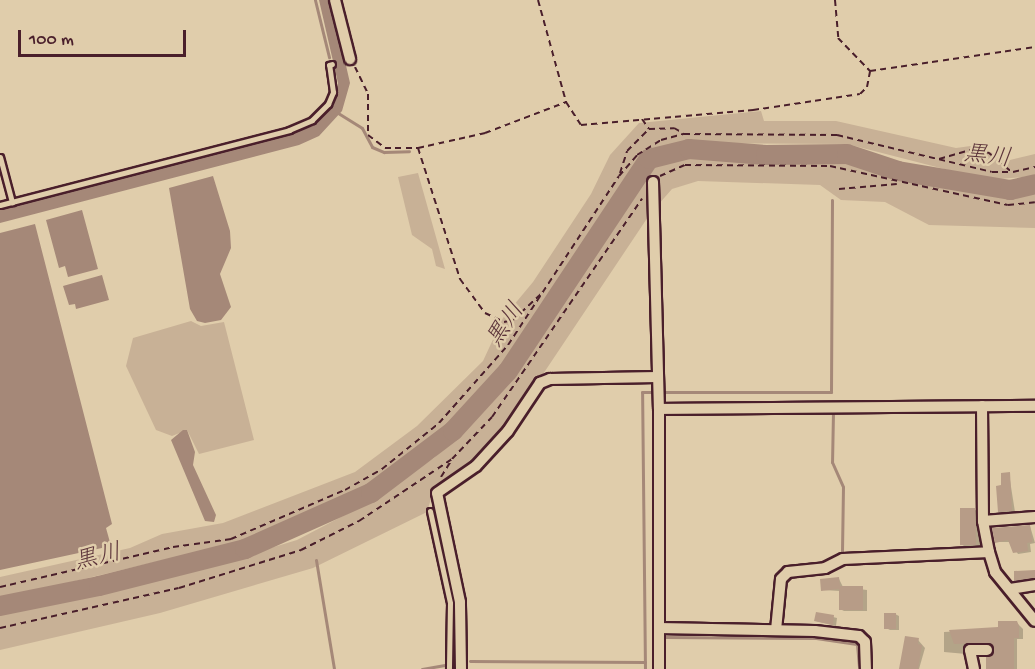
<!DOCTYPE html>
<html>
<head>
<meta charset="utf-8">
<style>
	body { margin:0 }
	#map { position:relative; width:1035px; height:669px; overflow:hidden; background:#e0cdab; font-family:"Gochi Hand","Klee One",sans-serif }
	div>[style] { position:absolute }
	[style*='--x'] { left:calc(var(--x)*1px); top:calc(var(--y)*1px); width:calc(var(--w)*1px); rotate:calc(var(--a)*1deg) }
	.green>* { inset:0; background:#c8b196 }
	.water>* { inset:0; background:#a58878 }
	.shadow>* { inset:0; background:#0003 }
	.stream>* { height:3px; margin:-1.5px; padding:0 1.5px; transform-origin:1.5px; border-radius:1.5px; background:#a58878 }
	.river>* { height:20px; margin:-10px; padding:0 10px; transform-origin:10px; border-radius:10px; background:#a58878 }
	.building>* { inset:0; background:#b79c87 }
	.path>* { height:2px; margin-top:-1px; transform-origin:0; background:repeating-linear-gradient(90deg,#4a1f2b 0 6px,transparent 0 10.5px) }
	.roads { filter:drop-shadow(2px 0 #4a1f2b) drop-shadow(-2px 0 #4a1f2b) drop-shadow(0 2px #4a1f2b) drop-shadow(0 -2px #4a1f2b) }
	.lane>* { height:5px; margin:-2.5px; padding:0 2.5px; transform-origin:2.5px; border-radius:2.5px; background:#e0cdab }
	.street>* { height:10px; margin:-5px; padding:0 5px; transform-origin:5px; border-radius:5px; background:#e0cdab }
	span { translate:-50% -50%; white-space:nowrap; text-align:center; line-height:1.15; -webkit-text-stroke:5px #e0cdab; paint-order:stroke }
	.water-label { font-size:24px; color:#5c343a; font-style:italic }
	.scale { position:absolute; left:18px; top:30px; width:168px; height:27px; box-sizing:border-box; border:3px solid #4a1f2b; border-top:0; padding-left:8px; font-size:18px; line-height:21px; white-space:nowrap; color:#4a1f2b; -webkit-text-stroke:4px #e0cdab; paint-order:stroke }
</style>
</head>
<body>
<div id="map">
	<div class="green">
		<div style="clip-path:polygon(761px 111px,764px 121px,836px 121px,956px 148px,978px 145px,1006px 161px,1035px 154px,1035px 176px,987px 180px,847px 144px,680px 143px,650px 154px,630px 173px,516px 348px,446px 428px,387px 476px,351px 497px,235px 548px,180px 556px,0 599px,0 577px,130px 548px,162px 534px,223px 523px,355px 472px,417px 426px,483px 361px,503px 318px,533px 282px,591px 194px,610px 155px,639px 123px)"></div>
		<div style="clip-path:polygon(685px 156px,847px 158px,902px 175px,1010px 197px,1035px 193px,1035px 228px,929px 225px,885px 202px,841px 200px,820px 185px,698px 181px,672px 189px,650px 214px,507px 428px,473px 462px,433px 492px,427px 512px,313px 568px,160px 613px,0 650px,0 614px,181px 575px,297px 540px,362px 506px,434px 458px,466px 428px,552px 321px,622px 216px,642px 178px,661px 162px)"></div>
		<div style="clip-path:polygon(418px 173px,445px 269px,436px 266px,432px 249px,412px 235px,398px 177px)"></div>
		<div style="clip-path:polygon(191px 321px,201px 326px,224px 322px,254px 440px,199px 454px,187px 430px,172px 436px,156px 430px,126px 366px,133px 338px)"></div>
	</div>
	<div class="water">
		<div style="clip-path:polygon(319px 0,331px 0,350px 83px,342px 111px,319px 136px,299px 145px,0 223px,0 210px,313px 126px,332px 106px,338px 83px)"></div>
		<div style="clip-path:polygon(213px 176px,230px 231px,231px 248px,220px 274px,231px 307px,221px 320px,205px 323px,197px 321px,190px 309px,169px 188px)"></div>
		<div style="clip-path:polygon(82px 210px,98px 269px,68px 277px,65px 266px,59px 268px,46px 220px)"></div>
		<div style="clip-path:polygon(35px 224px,112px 524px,106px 528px,111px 546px,0 570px,0 233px)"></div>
		<div style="clip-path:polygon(102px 275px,109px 300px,76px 309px,75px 304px,69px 305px,63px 286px)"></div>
		<div style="clip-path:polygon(183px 430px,187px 430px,195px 452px,193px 465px,216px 515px,214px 522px,205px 521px,171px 440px)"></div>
	</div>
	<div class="shadow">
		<div style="clip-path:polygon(1009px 474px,1015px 512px,1002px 513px,999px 511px,1003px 487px)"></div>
		<div style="clip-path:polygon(975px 510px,981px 513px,980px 548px,967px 548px,961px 544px)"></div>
		<div style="clip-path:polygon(1030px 526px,1035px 543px,1030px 544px,1031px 552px,1018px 554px,1010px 542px,996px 542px)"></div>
		<div style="clip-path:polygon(1035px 571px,1035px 580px,1016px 580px)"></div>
		<div style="clip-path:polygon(839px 579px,843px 587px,867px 590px,867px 611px,844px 611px,840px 609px,840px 591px,823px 590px)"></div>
		<div style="clip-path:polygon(817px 613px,837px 618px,836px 626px,816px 621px)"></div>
		<div style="clip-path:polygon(895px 614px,899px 616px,899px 630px,890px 630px,886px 628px)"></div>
		<div style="clip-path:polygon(1016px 622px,1023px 629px,1023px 639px,1017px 639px,1017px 669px,988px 669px,996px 651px,993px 645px,963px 646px,966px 654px,944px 652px,944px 632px,1000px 629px)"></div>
		<div style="clip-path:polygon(918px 640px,925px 648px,919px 669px,901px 669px)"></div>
	</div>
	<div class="stream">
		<div style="--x:315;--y:0;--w:59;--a:76.2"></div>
		<div style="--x:338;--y:113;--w:28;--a:32"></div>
		<div style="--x:362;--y:128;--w:21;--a:62"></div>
		<div style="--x:372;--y:147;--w:13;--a:23"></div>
		<div style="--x:384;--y:152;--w:25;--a:-2"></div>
		<div style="--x:662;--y:392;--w:169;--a:0"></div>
		<div style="--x:831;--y:392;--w:192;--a:-89.7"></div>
		<div style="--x:833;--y:412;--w:50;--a:91.1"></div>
		<div style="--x:832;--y:462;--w:27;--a:66"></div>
		<div style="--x:843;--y:487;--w:65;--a:90.9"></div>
		<div style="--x:316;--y:560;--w:110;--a:80.6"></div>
		<div style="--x:665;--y:637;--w:151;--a:0.4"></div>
		<div style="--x:816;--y:638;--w:41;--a:8.3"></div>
		<div style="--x:857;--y:644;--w:25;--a:85"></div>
		<div style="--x:470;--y:661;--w:175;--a:0.3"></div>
		<div style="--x:422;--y:669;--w:23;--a:-10"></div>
		<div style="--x:455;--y:669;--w:52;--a:-90"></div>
		<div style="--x:645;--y:669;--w:277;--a:-90.6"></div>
		<div style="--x:642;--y:392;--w:13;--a:0"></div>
	</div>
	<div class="river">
		<div style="--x:0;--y:606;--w:101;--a:-11.4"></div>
		<div style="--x:99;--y:586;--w:151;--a:-14.2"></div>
		<div style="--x:245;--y:549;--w:138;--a:-24"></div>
		<div style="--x:371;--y:493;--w:103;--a:-37.1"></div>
		<div style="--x:453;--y:431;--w:81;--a:-47.5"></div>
		<div style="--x:508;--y:371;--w:255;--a:-56.4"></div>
		<div style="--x:649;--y:159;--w:41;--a:-14"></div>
		<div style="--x:689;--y:149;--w:77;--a:4.5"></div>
		<div style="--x:766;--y:155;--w:81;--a:-0.7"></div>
		<div style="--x:847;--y:154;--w:54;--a:18.4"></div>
		<div style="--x:898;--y:171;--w:114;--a:9.6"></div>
		<div style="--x:1010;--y:190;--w:26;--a:-13"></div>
	</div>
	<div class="building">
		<div style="clip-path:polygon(1010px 472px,1012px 511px,998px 512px,996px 486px,1001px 485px,1001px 473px)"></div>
		<div style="clip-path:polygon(960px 508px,975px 508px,976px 545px,960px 545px)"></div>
		<div style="clip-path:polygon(1030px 525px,1032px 542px,1027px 543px,1028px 551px,1013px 553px,1008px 540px,995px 543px,992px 528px)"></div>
		<div style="clip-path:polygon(1035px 570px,1035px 578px,1014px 581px,1014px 571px)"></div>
		<div style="clip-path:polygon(839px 577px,840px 586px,863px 586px,863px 610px,839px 610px,839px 589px,821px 591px,820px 579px)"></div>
		<div style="clip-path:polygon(816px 612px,834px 615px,833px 625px,814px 621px)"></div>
		<div style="clip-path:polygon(884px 613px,896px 613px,896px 629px,884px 629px)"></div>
		<div style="clip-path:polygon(998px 621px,1017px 621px,1019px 626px,1019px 638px,1014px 638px,1014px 669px,986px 669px,986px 657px,994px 651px,990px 643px,954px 644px,949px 630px,998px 627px)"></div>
		<div style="clip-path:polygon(905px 636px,919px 638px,918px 644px,922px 645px,918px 669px,899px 669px)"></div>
	</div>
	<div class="path">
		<div style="--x:538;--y:0;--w:106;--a:74.6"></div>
		<div style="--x:566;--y:102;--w:27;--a:57"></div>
		<div style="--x:581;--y:125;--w:173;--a:-5"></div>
		<div style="--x:753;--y:110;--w:108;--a:-8.5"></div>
		<div style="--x:860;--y:94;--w:10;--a:-45"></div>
		<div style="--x:867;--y:87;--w:16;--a:-79"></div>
		<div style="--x:835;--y:0;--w:38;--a:85"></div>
		<div style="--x:838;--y:38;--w:46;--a:45.9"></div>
		<div style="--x:870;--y:71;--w:167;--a:-8.3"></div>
		<div style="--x:355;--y:67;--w:30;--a:64"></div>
		<div style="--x:368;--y:94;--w:41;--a:90"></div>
		<div style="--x:368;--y:135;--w:21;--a:37"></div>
		<div style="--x:385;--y:148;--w:33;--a:0"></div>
		<div style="--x:418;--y:148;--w:69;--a:-12.6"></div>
		<div style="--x:485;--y:133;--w:87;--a:-20.9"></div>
		<div style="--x:642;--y:119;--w:12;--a:55"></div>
		<div style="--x:649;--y:129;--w:25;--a:-2"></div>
		<div style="--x:674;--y:128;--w:10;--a:29"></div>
		<div style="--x:418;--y:148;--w:138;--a:72.2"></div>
		<div style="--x:460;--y:279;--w:42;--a:53.7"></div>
		<div style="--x:485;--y:313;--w:21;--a:25"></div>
		<div style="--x:504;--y:322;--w:9;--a:-13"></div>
		<div style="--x:513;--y:320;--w:40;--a:-43"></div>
		<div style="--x:939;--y:159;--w:36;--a:-16"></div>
		<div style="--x:974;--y:149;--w:16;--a:15"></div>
		<div style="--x:989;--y:153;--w:30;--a:40"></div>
		<div style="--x:620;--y:173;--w:23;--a:-72"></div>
		<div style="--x:627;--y:151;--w:31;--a:-45"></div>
		<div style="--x:660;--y:176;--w:27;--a:-24"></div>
		<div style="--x:685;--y:165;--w:145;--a:0.4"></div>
		<div style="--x:830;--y:166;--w:182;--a:12.4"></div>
		<div style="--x:1008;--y:205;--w:27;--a:-6"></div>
		<div style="--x:839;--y:189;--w:58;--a:-4.9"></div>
		<div style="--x:441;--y:477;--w:19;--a:-58"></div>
		<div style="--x:0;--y:587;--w:178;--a:-13"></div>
		<div style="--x:173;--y:547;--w:59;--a:-7.9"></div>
		<div style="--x:231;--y:539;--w:124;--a:-23.3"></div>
		<div style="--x:345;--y:490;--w:43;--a:-29.6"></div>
		<div style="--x:382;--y:469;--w:73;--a:-38.9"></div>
		<div style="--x:439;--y:423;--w:104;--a:-48.5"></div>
		<div style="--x:508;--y:345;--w:202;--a:-56.7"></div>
		<div style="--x:619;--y:176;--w:28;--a:-49"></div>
		<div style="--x:637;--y:155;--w:28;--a:-32"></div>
		<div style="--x:661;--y:140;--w:24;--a:-15"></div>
		<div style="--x:684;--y:134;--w:153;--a:0.4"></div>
		<div style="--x:837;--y:135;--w:159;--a:13.4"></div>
		<div style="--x:992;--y:172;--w:21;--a:0"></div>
		<div style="--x:1013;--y:172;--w:23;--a:-13"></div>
		<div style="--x:0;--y:628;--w:183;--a:-12.6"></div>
		<div style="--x:179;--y:588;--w:128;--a:-17.3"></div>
		<div style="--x:301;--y:550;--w:65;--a:-26.6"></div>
		<div style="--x:359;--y:521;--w:112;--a:-33.7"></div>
		<div style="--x:452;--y:459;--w:58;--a:-46.4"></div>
		<div style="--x:492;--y:417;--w:265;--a:-55.5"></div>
	</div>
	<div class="roads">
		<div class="lane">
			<div style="--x:0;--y:157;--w:47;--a:75.1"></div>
			<div style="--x:0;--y:205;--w:299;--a:-14.5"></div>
			<div style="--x:289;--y:130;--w:25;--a:-23"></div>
			<div style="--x:312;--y:120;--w:23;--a:-45"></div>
			<div style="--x:328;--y:104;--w:13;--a:-67"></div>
			<div style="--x:333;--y:92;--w:27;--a:-98"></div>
			<div style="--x:329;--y:65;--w:3;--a:-18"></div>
			<div style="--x:430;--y:511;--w:94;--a:77.7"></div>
			<div style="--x:450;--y:603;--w:66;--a:90.9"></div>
		</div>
		<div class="street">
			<div style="--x:335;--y:0;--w:61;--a:75.7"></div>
			<div style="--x:653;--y:182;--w:227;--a:88.5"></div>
			<div style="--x:659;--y:409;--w:260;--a:90"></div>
			<div style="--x:659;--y:409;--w:376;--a:-0.5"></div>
			<div style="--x:983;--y:521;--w:52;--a:-4.4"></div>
			<div style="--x:989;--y:552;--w:21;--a:73"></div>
			<div style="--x:995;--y:572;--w:63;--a:50.8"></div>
			<div style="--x:1010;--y:589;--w:25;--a:-9"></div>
			<div style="--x:659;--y:628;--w:156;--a:1.1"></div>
			<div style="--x:815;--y:631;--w:44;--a:6.5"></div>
			<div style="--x:859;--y:636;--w:8;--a:45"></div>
			<div style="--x:865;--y:642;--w:27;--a:88"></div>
			<div style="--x:776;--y:630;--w:51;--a:-84.4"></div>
			<div style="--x:781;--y:579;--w:10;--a:-45"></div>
			<div style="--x:788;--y:572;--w:37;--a:-6"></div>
			<div style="--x:825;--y:568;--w:20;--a:-27"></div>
			<div style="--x:843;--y:559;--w:146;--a:-2.7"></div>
			<div style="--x:989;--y:552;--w:32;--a:-101"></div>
			<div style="--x:983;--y:521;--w:115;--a:-90.5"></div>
			<div style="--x:461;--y:669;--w:67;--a:-90.9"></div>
			<div style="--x:460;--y:602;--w:111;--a:-101.9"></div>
			<div style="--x:437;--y:493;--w:47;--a:-34.7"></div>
			<div style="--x:476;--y:466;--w:47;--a:-47.6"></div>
			<div style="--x:508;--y:431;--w:58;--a:-56.3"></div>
			<div style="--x:540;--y:383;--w:11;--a:-22"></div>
			<div style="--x:550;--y:379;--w:107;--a:-1.1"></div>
			<div style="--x:974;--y:669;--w:19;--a:-102"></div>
			<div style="--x:970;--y:650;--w:17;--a:0"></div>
		</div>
	</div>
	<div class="water-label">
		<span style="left:987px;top:158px;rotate:7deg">黒川</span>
		<span style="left:507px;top:326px;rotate:-56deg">黒川</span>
		<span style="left:98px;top:559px;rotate:-13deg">黒川</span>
	</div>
	<div class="scale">100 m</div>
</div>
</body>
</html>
